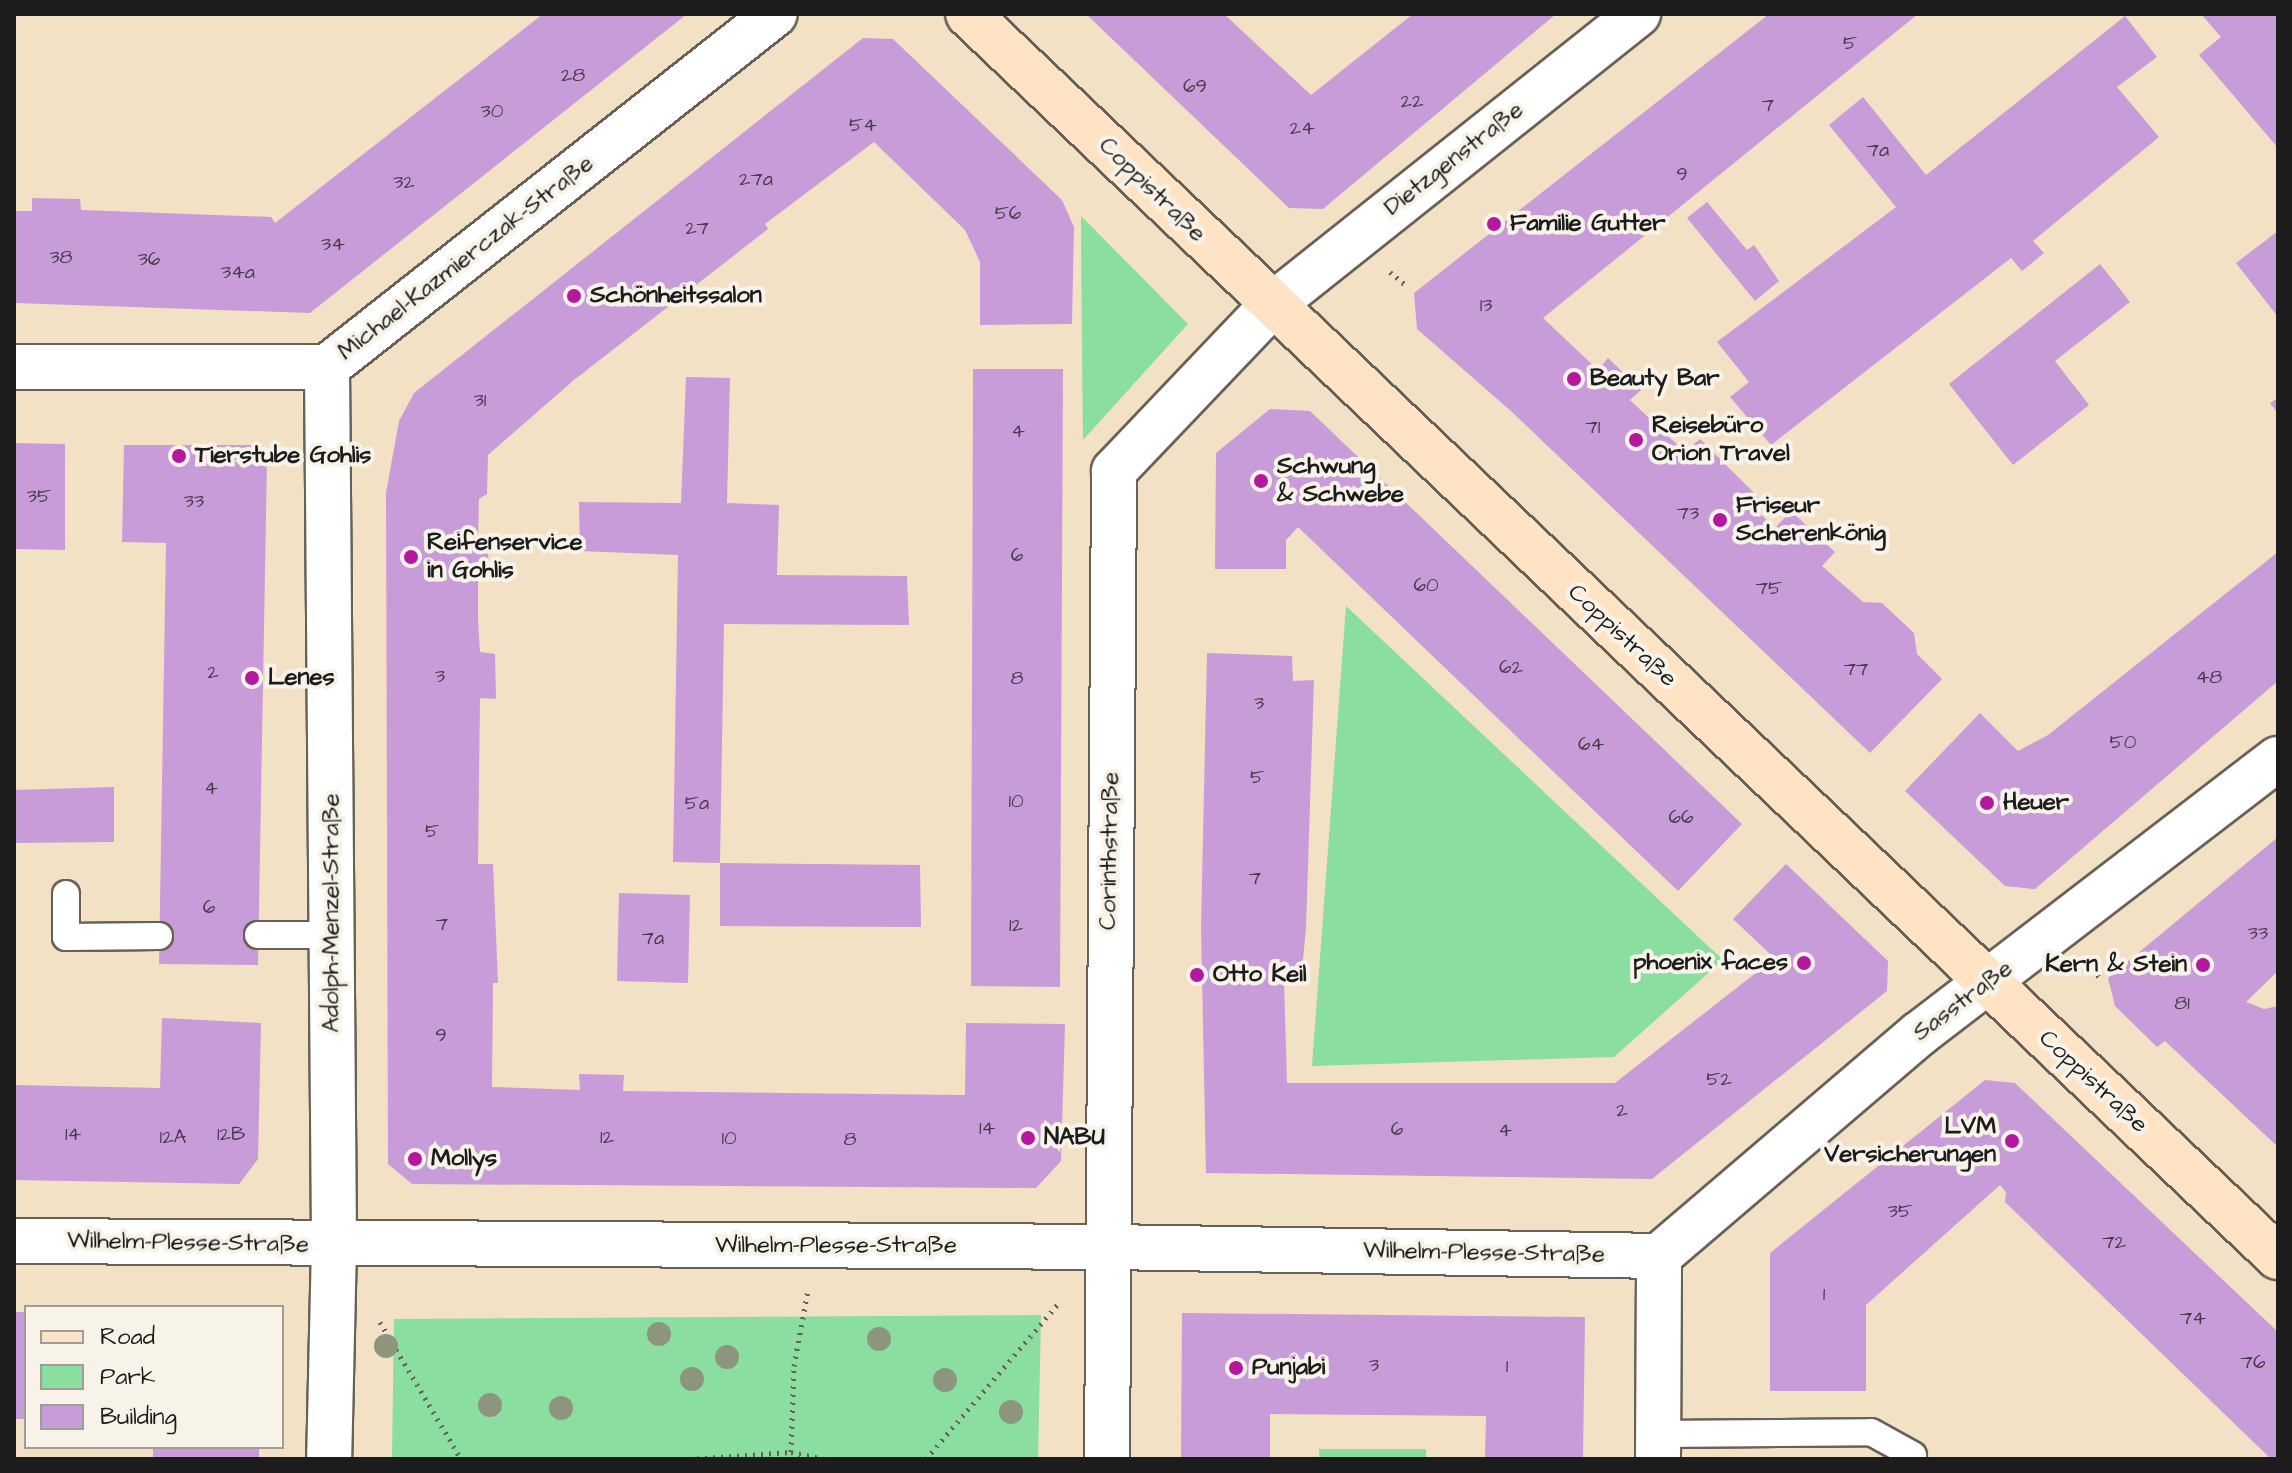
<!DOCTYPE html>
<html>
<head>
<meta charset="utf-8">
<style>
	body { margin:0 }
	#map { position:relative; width:2292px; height:1473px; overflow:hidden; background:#f2e1c5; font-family:"Architects Daughter",sans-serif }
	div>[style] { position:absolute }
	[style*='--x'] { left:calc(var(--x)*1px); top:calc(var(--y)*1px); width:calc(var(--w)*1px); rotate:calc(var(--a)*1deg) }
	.green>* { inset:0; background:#89dea0 }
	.building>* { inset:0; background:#c89cd8 }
	.path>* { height:5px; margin-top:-2.5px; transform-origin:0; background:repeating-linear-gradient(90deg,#676157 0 2px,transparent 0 8px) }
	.roads { filter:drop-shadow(2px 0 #676157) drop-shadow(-2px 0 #676157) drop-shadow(0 2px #676157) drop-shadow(0 -2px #676157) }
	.service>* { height:26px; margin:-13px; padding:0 13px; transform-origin:13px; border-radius:13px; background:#fff }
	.minor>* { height:44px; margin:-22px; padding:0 22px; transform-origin:22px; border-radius:22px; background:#fff }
	.secondary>* { height:44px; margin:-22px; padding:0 22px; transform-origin:22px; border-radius:22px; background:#fee4c5 }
	.trees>* { width:24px; height:24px; margin:-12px; border-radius:50%; background:#8e957e }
	.dots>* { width:22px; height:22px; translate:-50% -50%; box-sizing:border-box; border:4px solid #f7f3e8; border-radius:50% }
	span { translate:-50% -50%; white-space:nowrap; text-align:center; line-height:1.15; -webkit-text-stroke:8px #f7f3e8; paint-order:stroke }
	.number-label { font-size:20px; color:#473c4b }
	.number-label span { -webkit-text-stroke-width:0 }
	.street-label { font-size:24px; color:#1c1c1c }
	.poi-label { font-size:24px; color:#1c1c1c; font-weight:700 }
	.left { translate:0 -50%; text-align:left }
	.right { translate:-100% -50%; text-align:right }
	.frame { position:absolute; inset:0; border:16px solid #1c1c1c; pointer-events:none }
	.legend { position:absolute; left:24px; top:1305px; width:260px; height:144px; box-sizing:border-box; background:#f7f3e8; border:2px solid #9f9d96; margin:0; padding:10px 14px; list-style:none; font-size:24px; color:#1c1c1c }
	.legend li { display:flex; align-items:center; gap:16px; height:40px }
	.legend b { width:40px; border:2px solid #9f9d96 }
</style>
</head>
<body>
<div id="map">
	<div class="green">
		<div style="clip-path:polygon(1081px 216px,1188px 324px,1083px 440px,1082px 352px)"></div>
		<div style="clip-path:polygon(1346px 606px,1723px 960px,1614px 1057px,1312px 1066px)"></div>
		<div style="clip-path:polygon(1041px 1315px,1038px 1459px,392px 1459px,394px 1319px)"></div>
		<div style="clip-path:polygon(1319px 1449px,1426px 1449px,1426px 1459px,1319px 1459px)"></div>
	</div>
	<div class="building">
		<div style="clip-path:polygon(543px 14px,687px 14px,310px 313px,14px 303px,14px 211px,32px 211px,32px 198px,80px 199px,81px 210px,271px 217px,275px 223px)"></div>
		<div style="clip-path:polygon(1086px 14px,1224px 14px,1311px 95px,1413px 14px,1556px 14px,1323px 209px,1289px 208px)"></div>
		<div style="clip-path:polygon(1769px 14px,1918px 14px,1543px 318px,1598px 370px,1608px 358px,1641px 390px,1630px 400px,1685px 452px,1700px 439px,1760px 499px,1753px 507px,1775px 528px,1791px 511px,1835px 552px,1822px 566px,1863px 602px,1882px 603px,1914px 633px,1917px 654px,1942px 679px,1870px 753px,1512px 412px,1417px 329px,1414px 293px)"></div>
		<div style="clip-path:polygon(2201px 14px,2278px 14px,2278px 148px,2199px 55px,2221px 37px)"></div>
		<div style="clip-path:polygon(2125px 16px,2157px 57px,2117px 87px,2159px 137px,2033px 241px,2044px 253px,2022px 271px,2011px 258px,1771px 445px,1730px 397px,1749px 382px,1717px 342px,1896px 207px,1829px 125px,1863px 97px,1926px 175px)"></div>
		<div style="clip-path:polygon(863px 38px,893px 39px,1062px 200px,1074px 227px,1072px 324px,980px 325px,980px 262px,965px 230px,874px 142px,765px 224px,768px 229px,574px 380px,488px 455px,487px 494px,479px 499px,478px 540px,487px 541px,490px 580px,478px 580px,478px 620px,480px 652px,495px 654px,496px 699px,480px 698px,478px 864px,493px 864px,498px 983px,493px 983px,492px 1087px,580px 1090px,579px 1074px,624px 1075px,623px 1091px,965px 1095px,966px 1023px,1065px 1024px,1061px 1161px,1036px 1188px,412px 1184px,388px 1164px,386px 493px,399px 421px,414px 393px)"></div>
		<div style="clip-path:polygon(1707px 202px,1747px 250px,1754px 245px,1779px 281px,1755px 301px,1687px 218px)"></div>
		<div style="clip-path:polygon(2278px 231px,2278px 317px,2236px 263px)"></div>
		<div style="clip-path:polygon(2100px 264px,2130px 302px,2055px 361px,2089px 405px,2013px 465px,1949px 384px)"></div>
		<div style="clip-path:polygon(973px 369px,1063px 369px,1060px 987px,971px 986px)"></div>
		<div style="clip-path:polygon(686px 377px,730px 378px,727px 503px,779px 505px,777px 575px,907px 576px,909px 625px,724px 624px,720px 863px,673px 862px,678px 555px,580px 551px,579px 502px,681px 503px)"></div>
		<div style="clip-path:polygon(2278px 398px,2278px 414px,2270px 403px)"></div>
		<div style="clip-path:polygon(1270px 409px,1310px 411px,1742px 824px,1678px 891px,1298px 527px,1286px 540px,1286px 569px,1215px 569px,1216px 453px)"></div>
		<div style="clip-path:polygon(14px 443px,65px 444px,65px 550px,14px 549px)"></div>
		<div style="clip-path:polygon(124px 445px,251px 445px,267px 459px,258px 965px,159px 964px,166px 543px,122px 542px)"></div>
		<div style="clip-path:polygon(2278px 552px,2278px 681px,2035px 889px,2005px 886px,1905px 791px,1980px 713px,2018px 751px,2048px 735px)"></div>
		<div style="clip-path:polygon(1207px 653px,1292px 656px,1293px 681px,1314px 680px,1306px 928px,1301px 981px,1284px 981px,1287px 1083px,1615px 1083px,1766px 965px,1769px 953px,1733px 919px,1786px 864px,1888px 961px,1887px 991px,1652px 1179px,1206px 1173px,1201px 927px)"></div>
		<div style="clip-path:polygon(114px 787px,114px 842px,14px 843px,14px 790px)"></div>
		<div style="clip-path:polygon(2278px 837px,2278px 971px,2246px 1002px,2264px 1009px,2278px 1006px,2278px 1147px,2165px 1041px,2157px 1047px,2115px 1006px,2108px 978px)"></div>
		<div style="clip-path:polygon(720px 863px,920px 865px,921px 927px,720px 926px)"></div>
		<div style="clip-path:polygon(619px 893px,690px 895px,688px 983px,617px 981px)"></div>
		<div style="clip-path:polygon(162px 1018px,261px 1023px,258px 1159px,239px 1184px,14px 1180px,14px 1085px,160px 1088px)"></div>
		<div style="clip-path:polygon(1985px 1080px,2015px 1083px,2278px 1332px,2278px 1459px,2271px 1459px,2005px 1202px,2006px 1192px,2000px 1185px,1866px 1305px,1866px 1391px,1770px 1391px,1770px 1253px)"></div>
		<div style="clip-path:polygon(14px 1312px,26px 1312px,26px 1419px,14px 1419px)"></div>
		<div style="clip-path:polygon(1182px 1313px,1585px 1317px,1583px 1459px,1485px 1457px,1486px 1416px,1270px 1414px,1270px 1459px,1181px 1459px)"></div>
		<div style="clip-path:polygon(153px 1447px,259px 1447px,259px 1459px,153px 1459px)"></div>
	</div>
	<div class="path">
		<div style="--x:1390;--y:272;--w:23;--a:40"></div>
		<div style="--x:2087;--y:963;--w:18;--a:49"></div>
		<div style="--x:380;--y:1322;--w:159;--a:59.4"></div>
		<div style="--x:791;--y:1452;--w:86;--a:-88"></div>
		<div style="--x:794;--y:1366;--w:77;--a:-79.6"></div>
		<div style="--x:689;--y:1459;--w:102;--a:-3.9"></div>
		<div style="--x:791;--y:1452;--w:35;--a:12"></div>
		<div style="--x:926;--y:1459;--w:205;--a:-49.6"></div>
	</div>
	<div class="roads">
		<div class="service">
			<div style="--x:66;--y:894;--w:43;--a:90"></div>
			<div style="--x:66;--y:937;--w:93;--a:-0.6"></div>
			<div style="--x:258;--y:935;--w:74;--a:0"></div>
			<div style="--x:1658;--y:1434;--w:213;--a:-0.5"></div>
			<div style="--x:1871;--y:1432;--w:48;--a:28.7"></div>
		</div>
		<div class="minor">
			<div style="--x:14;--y:367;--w:313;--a:0"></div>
			<div style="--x:327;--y:367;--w:570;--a:-38.24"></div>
			<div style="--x:327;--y:367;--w:878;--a:89.54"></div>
			<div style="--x:334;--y:1245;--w:214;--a:91.3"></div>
			<div style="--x:14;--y:1241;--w:1093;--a:0.31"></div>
			<div style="--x:1107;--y:1247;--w:552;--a:0.93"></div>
			<div style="--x:1659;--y:1256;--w:342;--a:-40.5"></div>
			<div style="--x:1919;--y:1034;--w:452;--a:-37.5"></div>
			<div style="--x:1107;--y:1459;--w:988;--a:-89.59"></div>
			<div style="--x:1114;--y:471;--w:229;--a:-46.4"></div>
			<div style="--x:1272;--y:305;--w:468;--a:-38.5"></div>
			<div style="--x:1658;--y:1459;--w:203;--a:-89.7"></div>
		</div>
		<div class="secondary">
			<div style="--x:968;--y:14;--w:1806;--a:43.5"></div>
		</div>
	</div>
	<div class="trees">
		<div style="left:659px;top:1334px"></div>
		<div style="left:879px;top:1339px"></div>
		<div style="left:386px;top:1346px"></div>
		<div style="left:727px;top:1357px"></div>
		<div style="left:692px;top:1379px"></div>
		<div style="left:945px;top:1380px"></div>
		<div style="left:490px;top:1405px"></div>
		<div style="left:561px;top:1408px"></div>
		<div style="left:1011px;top:1412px"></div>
	</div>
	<div class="dots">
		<div style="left:1494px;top:224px;background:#b5179e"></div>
		<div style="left:574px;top:296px;background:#b5179e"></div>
		<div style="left:1574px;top:379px;background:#b5179e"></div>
		<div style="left:1636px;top:440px;background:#b5179e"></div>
		<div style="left:179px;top:456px;background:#b5179e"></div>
		<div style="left:1261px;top:481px;background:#b5179e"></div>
		<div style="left:1720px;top:520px;background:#b5179e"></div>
		<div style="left:411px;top:557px;background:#b5179e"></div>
		<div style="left:252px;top:678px;background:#b5179e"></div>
		<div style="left:1987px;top:803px;background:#b5179e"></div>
		<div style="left:1804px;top:963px;background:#b5179e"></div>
		<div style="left:2203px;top:965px;background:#b5179e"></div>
		<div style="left:1197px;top:975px;background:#b5179e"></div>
		<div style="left:1028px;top:1138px;background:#b5179e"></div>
		<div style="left:2012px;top:1141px;background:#b5179e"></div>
		<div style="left:415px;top:1159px;background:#b5179e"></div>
		<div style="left:1236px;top:1368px;background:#b5179e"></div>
	</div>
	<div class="number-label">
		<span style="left:1850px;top:43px">5</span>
		<span style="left:573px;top:75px">28</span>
		<span style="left:1195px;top:86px">69</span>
		<span style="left:1412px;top:101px">22</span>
		<span style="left:1768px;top:105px">7</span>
		<span style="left:492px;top:111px">30</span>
		<span style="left:863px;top:125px">54</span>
		<span style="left:1302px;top:128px">24</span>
		<span style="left:1878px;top:150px">7a</span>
		<span style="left:1682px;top:174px">9</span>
		<span style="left:756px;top:179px">27a</span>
		<span style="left:404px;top:182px">32</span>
		<span style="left:1008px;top:213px">56</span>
		<span style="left:697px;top:228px">27</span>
		<span style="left:333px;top:244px">34</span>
		<span style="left:61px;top:257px">38</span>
		<span style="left:149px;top:259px">36</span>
		<span style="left:238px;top:272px">34a</span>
		<span style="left:1486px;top:305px">13</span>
		<span style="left:480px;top:400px">31</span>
		<span style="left:1593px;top:427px">71</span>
		<span style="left:1018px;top:431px">4</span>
		<span style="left:39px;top:496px">35</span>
		<span style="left:194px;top:501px">33</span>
		<span style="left:1688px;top:513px">73</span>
		<span style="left:1017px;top:555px">6</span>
		<span style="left:1426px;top:585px">60</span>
		<span style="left:1769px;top:588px">75</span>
		<span style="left:1511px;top:667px">62</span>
		<span style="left:1856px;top:669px">77</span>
		<span style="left:213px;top:672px">2</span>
		<span style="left:440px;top:676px">3</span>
		<span style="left:2209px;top:677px">48</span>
		<span style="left:1017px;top:678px">8</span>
		<span style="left:1259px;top:703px">3</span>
		<span style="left:2123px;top:742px">50</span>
		<span style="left:1591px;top:744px">64</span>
		<span style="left:1257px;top:777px">5</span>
		<span style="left:211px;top:788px">4</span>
		<span style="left:1016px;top:801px">10</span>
		<span style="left:697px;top:803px">5a</span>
		<span style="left:1681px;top:817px">66</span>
		<span style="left:432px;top:831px">5</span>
		<span style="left:1255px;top:878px">7</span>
		<span style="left:209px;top:907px">6</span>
		<span style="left:442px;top:924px">7</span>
		<span style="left:1016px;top:925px">12</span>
		<span style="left:2258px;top:933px">33</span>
		<span style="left:653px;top:938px">7a</span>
		<span style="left:2182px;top:1003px">81</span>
		<span style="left:441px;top:1035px">9</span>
		<span style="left:1719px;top:1079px">52</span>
		<span style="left:1622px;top:1110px">2</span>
		<span style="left:987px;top:1128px">14</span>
		<span style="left:1397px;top:1129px">6</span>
		<span style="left:1505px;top:1130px">4</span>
		<span style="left:73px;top:1134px">14</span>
		<span style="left:231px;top:1134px">12B</span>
		<span style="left:173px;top:1137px">12A</span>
		<span style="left:607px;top:1137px">12</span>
		<span style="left:729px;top:1138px">10</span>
		<span style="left:850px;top:1139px">8</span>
		<span style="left:1900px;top:1211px">35</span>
		<span style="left:2114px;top:1242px">72</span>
		<span style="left:1824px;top:1294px">1</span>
		<span style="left:2193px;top:1318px">74</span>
		<span style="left:2253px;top:1362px">76</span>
		<span style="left:1374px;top:1365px">3</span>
		<span style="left:1507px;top:1366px">1</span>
	</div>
	<div class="street-label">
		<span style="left:1454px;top:159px;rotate:-38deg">Dietzgenstraße</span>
		<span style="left:1152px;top:190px;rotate:44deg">Coppistraße</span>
		<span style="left:466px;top:258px;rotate:-38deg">Michael-Kazmierczak-Straße</span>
		<span style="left:1622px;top:636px;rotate:43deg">Coppistraße</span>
		<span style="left:1110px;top:851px;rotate:-89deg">Corinthstraße</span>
		<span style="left:332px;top:913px;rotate:-90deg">Adolph-Menzel-Straße</span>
		<span style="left:1963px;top:1001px;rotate:-37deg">Sasstraße</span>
		<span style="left:2093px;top:1082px;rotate:43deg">Coppistraße</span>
		<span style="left:188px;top:1243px;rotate:1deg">Wilhelm-Plesse-Straße</span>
		<span style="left:836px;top:1246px">Wilhelm-Plesse-Straße</span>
		<span style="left:1484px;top:1253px;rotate:1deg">Wilhelm-Plesse-Straße</span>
	</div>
	<div class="poi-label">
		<span class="left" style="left:1510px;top:224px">Familie Gutter</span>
		<span class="left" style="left:590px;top:296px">Schönheitssalon</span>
		<span class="left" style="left:1590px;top:379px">Beauty Bar</span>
		<span class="left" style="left:1652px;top:440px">Reisebüro<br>Orion Travel</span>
		<span class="left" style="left:195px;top:456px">Tierstube Gohlis</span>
		<span class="left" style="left:1277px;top:481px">Schwung<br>&amp; Schwebe</span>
		<span class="left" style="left:1736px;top:520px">Friseur<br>Scherenkönig</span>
		<span class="left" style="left:427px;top:557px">Reifenservice<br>in Gohlis</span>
		<span class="left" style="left:268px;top:678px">Lenes</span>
		<span class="left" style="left:2003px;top:803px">Heuer</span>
		<span class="right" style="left:1788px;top:963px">phoenix faces</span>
		<span class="right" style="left:2187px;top:965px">Kern &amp; Stein</span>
		<span class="left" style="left:1213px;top:975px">Otto Keil</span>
		<span class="right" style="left:1996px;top:1141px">LVM<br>Versicherungen</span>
		<span class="left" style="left:1044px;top:1138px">NABU</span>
		<span class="left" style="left:431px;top:1159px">Mollys</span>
		<span class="left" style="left:1252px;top:1368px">Punjabi</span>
	</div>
	<div class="frame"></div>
	<ul class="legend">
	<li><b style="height:10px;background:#fee4c5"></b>Road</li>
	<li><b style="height:22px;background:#89dea0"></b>Park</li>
	<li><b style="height:22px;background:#c89cd8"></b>Building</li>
	</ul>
</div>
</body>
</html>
